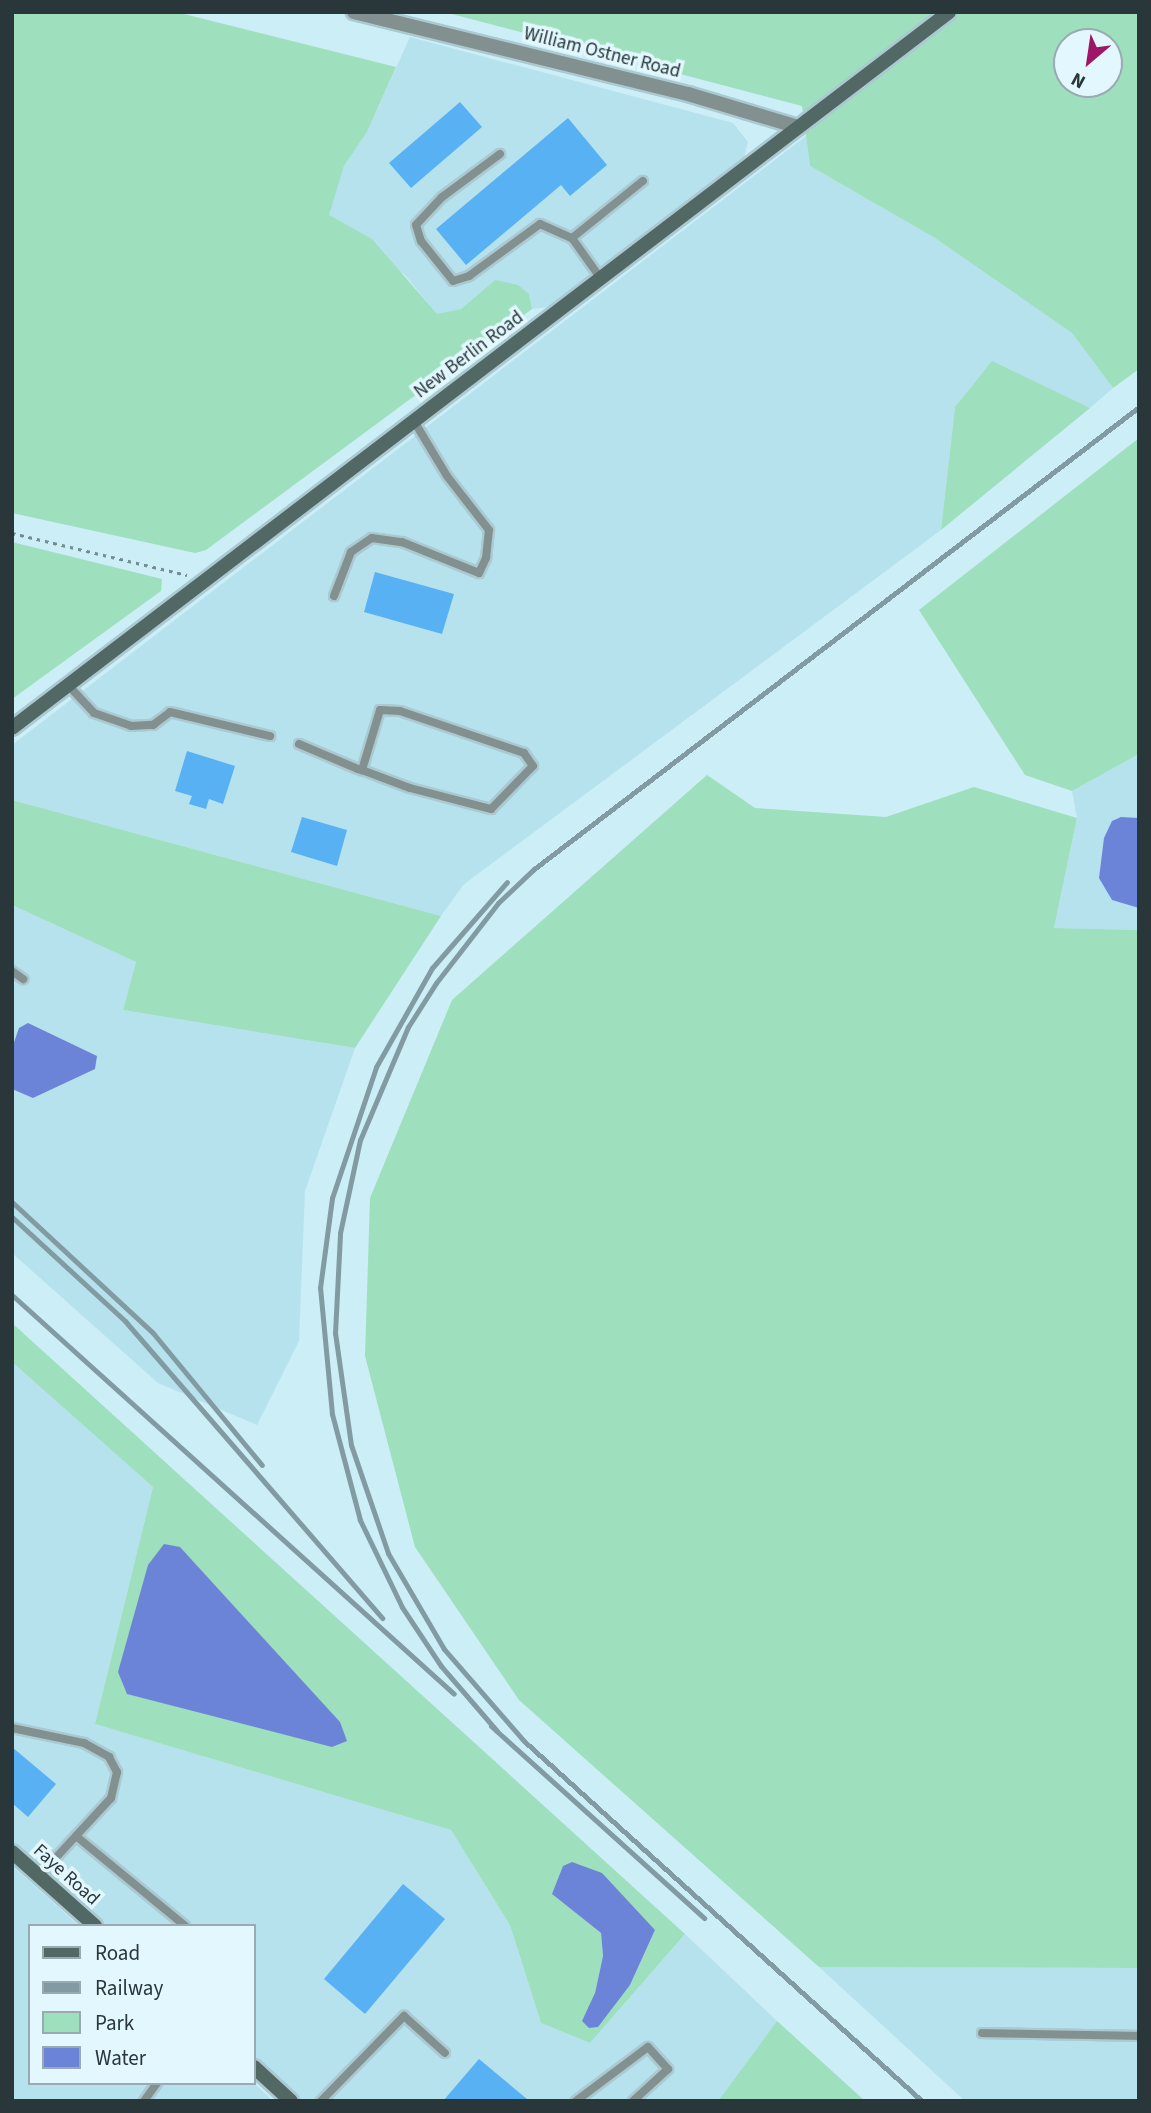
<!DOCTYPE html>
<html>
<head>
<meta charset="utf-8">
<style>
	body { margin:0 }
	#map { position:relative; width:1151px; height:2113px; overflow:hidden; background:#cbeef7; font-family:"Source Sans 3",sans-serif }
	div>[style] { position:absolute }
	[style*='--x'] { left:calc(var(--x)*1px); top:calc(var(--y)*1px); width:calc(var(--w)*1px); rotate:calc(var(--a)*1deg) }
	.built>* { inset:0; background:#b6e2ee }
	.green>* { inset:0; background:#9edfbd }
	.water>* { inset:0; background:#6c84d7 }
	.building>* { inset:0; background:#58b1f3 }
	.path>* { height:2.5px; margin-top:-1.25px; transform-origin:0; background:repeating-linear-gradient(90deg,#748c92 0 3.5px,transparent 0 8.5px) }
	.roads { filter:drop-shadow(2px 0 #abc9d1) drop-shadow(-2px 0 #abc9d1) drop-shadow(0 2px #abc9d1) drop-shadow(0 -2px #abc9d1) }
	.lane>* { height:8px; margin:-4px; padding:0 4px; transform-origin:4px; border-radius:4px; background:#82918f }
	.street>* { height:14px; margin:-7px; padding:0 7px; transform-origin:7px; border-radius:7px; background:#82918f }
	.secondary>* { height:14px; margin:-7px; padding:0 7px; transform-origin:7px; border-radius:7px; background:#526865 }
	.rail>* { height:5px; margin:-2.5px; padding:0 2.5px; transform-origin:2.5px; border-radius:2.5px; background:#829ba2 }
	span { translate:-50% -50%; white-space:nowrap; text-align:center; line-height:1.15; -webkit-text-stroke:7px #e3f8fe; paint-order:stroke }
	.street-label { font-size:19px; color:#29373a }
	.frame { position:absolute; inset:0; border:14px solid #29373a; pointer-events:none }
	.legend { position:absolute; left:28px; top:1924px; width:228px; height:161px; box-sizing:border-box; background:#e3f8fe; border:2px solid #99abb0; margin:0; padding:9px 12px; list-style:none; font-size:21px; color:#29373a }
	.legend li { display:flex; align-items:center; gap:14px; height:35px }
	.legend b { width:35px; border:2px solid #99abb0 }
	.north { position:absolute; left:1053px; top:28px; width:70px; height:70px; box-sizing:border-box; background:#e3f8fe; border:2px solid #99abb0; border-radius:50%; rotate:209deg; font-size:19px; font-weight:700; line-height:28px; text-align:center; color:#29373a }
	.north::after { content:''; display:block; margin:auto; width:24px; height:32px; background:#9e1665; clip-path:polygon(50% 0,100% 100%,50% 72%,0 100%) }
</style>
</head>
<body>
<div id="map">
	<div class="built">
		<div style="clip-path:polygon(410px 37px,733px 123px,748px 142px,744px 158px,555px 306px,532px 309px,529px 294px,495px 280px,461px 309px,437px 315px,406px 276px,328px 215px,344px 166px,367px 132px)"></div>
		<div style="clip-path:polygon(806px 136px,810px 166px,935px 238px,1072px 333px,1113px 388px,1090px 408px,992px 362px,955px 407px,941px 530px,463px 885px,441px 916px,12px 800px,12px 745px)"></div>
		<div style="clip-path:polygon(1139px 754px,1139px 930px,1054px 928px,1077px 818px,1072px 791px)"></div>
		<div style="clip-path:polygon(12px 905px,136px 962px,123px 1010px,355px 1048px,305px 1191px,299px 1341px,257px 1425px,158px 1383px,12px 1253px)"></div>
		<div style="clip-path:polygon(12px 1362px,153px 1487px,95px 1724px,451px 1830px,510px 1925px,541px 2023px,590px 2043px,685px 1934px,777px 2021px,718px 2101px,302px 2101px,254px 2058px,254px 1926px,106px 1926px,12px 1842px)"></div>
		<div style="clip-path:polygon(12px 1866px,79px 1926px,30px 1926px,30px 2083px,254px 2083px,273px 2101px,12px 2101px)"></div>
		<div style="clip-path:polygon(819px 1967px,1139px 1968px,1139px 2101px,965px 2101px)"></div>
	</div>
	<div class="green">
		<div style="clip-path:polygon(12px 12px,176px 12px,396px 67px,367px 132px,344px 166px,329px 215px,372px 239px,437px 314px,461px 309px,495px 280px,518px 285px,529px 294px,532px 309px,206px 550px,195px 553px,12px 513px)"></div>
		<div style="clip-path:polygon(evenodd,444px 12px,1139px 12px,1139px 369px,1113px 388px,1072px 333px,935px 238px,810px 166px,802px 106px,444px 12px,1067px 42px,1109px 42px,1109px 84px,1067px 84px,1067px 42px)"></div>
		<div style="clip-path:polygon(992px 361px,1090px 408px,941px 530px,955px 407px)"></div>
		<div style="clip-path:polygon(1139px 438px,1139px 754px,1072px 791px,1025px 775px,919px 610px)"></div>
		<div style="clip-path:polygon(12px 542px,162px 579px,161px 591px,12px 699px)"></div>
		<div style="clip-path:polygon(707px 775px,755px 808px,886px 817px,974px 787px,1077px 818px,1054px 928px,1139px 930px,1139px 1968px,819px 1967px,519px 1700px,415px 1547px,365px 1356px,370px 1198px,452px 1000px)"></div>
		<div style="clip-path:polygon(12px 800px,441px 916px,355px 1048px,123px 1010px,136px 962px,12px 905px)"></div>
		<div style="clip-path:polygon(evenodd,12px 1323px,685px 1934px,590px 2043px,541px 2023px,510px 1925px,451px 1830px,95px 1724px,153px 1487px,12px 1362px,12px 1323px,552px 1894px,655px 1930px,630px 1985px,595px 1993px,603px 1956px,601px 1933px,552px 1894px)"></div>
		<div style="clip-path:polygon(777px 2021px,865px 2101px,718px 2101px)"></div>
	</div>
	<div class="water">
		<div style="clip-path:polygon(1121px 817px,1139px 818px,1139px 908px,1112px 900px,1099px 878px,1104px 838px,1112px 821px)"></div>
		<div style="clip-path:polygon(28px 1023px,97px 1056px,95px 1069px,33px 1098px,12px 1089px,12px 1048px,19px 1028px)"></div>
		<div style="clip-path:polygon(164px 1544px,180px 1547px,340px 1722px,347px 1741px,332px 1747px,127px 1694px,118px 1672px,148px 1565px)"></div>
		<div style="clip-path:polygon(572px 1862px,602px 1873px,655px 1930px,630px 1985px,598px 2027px,589px 2028px,582px 2021px,595px 1993px,603px 1956px,601px 1933px,552px 1894px,563px 1866px)"></div>
	</div>
	<div class="building">
		<div style="clip-path:polygon(460px 102px,482px 127px,411px 188px,389px 163px)"></div>
		<div style="clip-path:polygon(568px 118px,607px 165px,570px 196px,561px 185px,466px 265px,436px 229px)"></div>
		<div style="clip-path:polygon(375px 572px,454px 594px,442px 634px,364px 612px)"></div>
		<div style="clip-path:polygon(187px 751px,235px 766px,223px 804px,209px 799px,206px 809px,189px 804px,192px 796px,175px 791px)"></div>
		<div style="clip-path:polygon(302px 817px,347px 830px,337px 866px,291px 852px)"></div>
		<div style="clip-path:polygon(12px 1747px,56px 1784px,28px 1817px,12px 1803px)"></div>
		<div style="clip-path:polygon(403px 1884px,445px 1919px,365px 2014px,324px 1979px)"></div>
		<div style="clip-path:polygon(479px 2059px,527px 2099px,526px 2101px,443px 2101px)"></div>
	</div>
	<div class="path">
		<div style="--x:12;--y:533;--w:180;--a:13.5"></div>
	</div>
	<div class="roads">
		<div class="lane">
			<div style="--x:500;--y:154;--w:72;--a:143.4"></div>
			<div style="--x:442;--y:197;--w:38;--a:133"></div>
			<div style="--x:416;--y:225;--w:17;--a:73"></div>
			<div style="--x:421;--y:241;--w:51;--a:51.3"></div>
			<div style="--x:453;--y:281;--w:17;--a:-17"></div>
			<div style="--x:469;--y:276;--w:88;--a:-36.2"></div>
			<div style="--x:540;--y:224;--w:35;--a:24"></div>
			<div style="--x:572;--y:238;--w:50;--a:54.7"></div>
			<div style="--x:572;--y:238;--w:91;--a:-38.8"></div>
			<div style="--x:334;--y:596;--w:47;--a:-68.9"></div>
			<div style="--x:351;--y:552;--w:25;--a:-34"></div>
			<div style="--x:372;--y:538;--w:30;--a:8"></div>
			<div style="--x:402;--y:542;--w:83;--a:21.9"></div>
			<div style="--x:479;--y:573;--w:17;--a:-65"></div>
			<div style="--x:486;--y:558;--w:28;--a:-84"></div>
			<div style="--x:489;--y:530;--w:68;--a:-127.9"></div>
			<div style="--x:447;--y:476;--w:64;--a:-121"></div>
			<div style="--x:68;--y:685;--w:38;--a:47"></div>
			<div style="--x:94;--y:713;--w:39;--a:19"></div>
			<div style="--x:131;--y:726;--w:22;--a:-3"></div>
			<div style="--x:153;--y:725;--w:21;--a:-37"></div>
			<div style="--x:170;--y:712;--w:103;--a:13.5"></div>
			<div style="--x:299;--y:744;--w:64;--a:23"></div>
			<div style="--x:358;--y:769;--w:4;--a:14"></div>
			<div style="--x:362;--y:770;--w:51;--a:20.6"></div>
			<div style="--x:410;--y:788;--w:84;--a:14.5"></div>
			<div style="--x:491;--y:809;--w:60;--a:-45.7"></div>
			<div style="--x:533;--y:766;--w:16;--a:-125"></div>
			<div style="--x:524;--y:753;--w:131;--a:-161.3"></div>
			<div style="--x:400;--y:711;--w:20;--a:-177"></div>
			<div style="--x:380;--y:710;--w:63;--a:106.7"></div>
			<div style="--x:12;--y:971;--w:14;--a:36"></div>
			<div style="--x:12;--y:1728;--w:74;--a:11.8"></div>
			<div style="--x:84;--y:1743;--w:29;--a:29"></div>
			<div style="--x:109;--y:1757;--w:17;--a:62"></div>
			<div style="--x:117;--y:1772;--w:27;--a:103"></div>
			<div style="--x:111;--y:1798;--w:106;--a:132.7"></div>
			<div style="--x:76;--y:1836;--w:141;--a:39.5"></div>
			<div style="--x:982;--y:2033;--w:157;--a:1.1"></div>
			<div style="--x:144;--y:2101;--w:22;--a:-54"></div>
			<div style="--x:321;--y:2101;--w:119;--a:-45.7"></div>
			<div style="--x:404;--y:2016;--w:55;--a:42.1"></div>
			<div style="--x:576;--y:2101;--w:90;--a:-36.9"></div>
			<div style="--x:648;--y:2047;--w:30;--a:48"></div>
			<div style="--x:668;--y:2069;--w:47;--a:137.6"></div>
		</div>
		<div class="street">
			<div style="--x:354;--y:12;--w:344;--a:13.8"></div>
			<div style="--x:688;--y:94;--w:115;--a:16.7"></div>
		</div>
		<div class="secondary">
			<div style="--x:12;--y:728;--w:1179;--a:-37.38"></div>
			<div style="--x:12;--y:1852;--w:111;--a:41.7"></div>
			<div style="--x:254;--y:2067;--w:50;--a:42.6"></div>
		</div>
	</div>
	<div class="rail">
		<div style="--x:12;--y:1202;--w:192;--a:42.9"></div>
		<div style="--x:153;--y:1333;--w:171;--a:50.5"></div>
		<div style="--x:12;--y:1217;--w:154;--a:42.6"></div>
		<div style="--x:125;--y:1321;--w:393;--a:49.1"></div>
		<div style="--x:12;--y:1295;--w:595;--a:42.07"></div>
		<div style="--x:491;--y:1726;--w:287;--a:42"></div>
		<div style="--x:497;--y:1731;--w:86;--a:-130.7"></div>
		<div style="--x:441;--y:1666;--w:71;--a:-123.5"></div>
		<div style="--x:402;--y:1607;--w:97;--a:-115.8"></div>
		<div style="--x:360;--y:1520;--w:110;--a:-104.8"></div>
		<div style="--x:332;--y:1414;--w:127;--a:-95.4"></div>
		<div style="--x:320;--y:1288;--w:91;--a:-82.4"></div>
		<div style="--x:332;--y:1198;--w:138;--a:-71.4"></div>
		<div style="--x:376;--y:1067;--w:114;--a:-60.5"></div>
		<div style="--x:432;--y:968;--w:114;--a:-48.9"></div>
		<div style="--x:922;--y:2101;--w:537;--a:-137.87"></div>
		<div style="--x:524;--y:1741;--w:122;--a:-131"></div>
		<div style="--x:444;--y:1649;--w:111;--a:-120.3"></div>
		<div style="--x:388;--y:1553;--w:114;--a:-108.9"></div>
		<div style="--x:351;--y:1445;--w:113;--a:-98.1"></div>
		<div style="--x:335;--y:1333;--w:100;--a:-87.1"></div>
		<div style="--x:340;--y:1233;--w:95;--a:-77.9"></div>
		<div style="--x:360;--y:1140;--w:123;--a:-67"></div>
		<div style="--x:408;--y:1027;--w:52;--a:-57.5"></div>
		<div style="--x:436;--y:983;--w:101;--a:-52.2"></div>
		<div style="--x:498;--y:903;--w:50;--a:-43.4"></div>
		<div style="--x:534;--y:869;--w:761;--a:-37.37"></div>
	</div>
	<div class="street-label">
		<span style="left:602px;top:53px;rotate:14deg">William Ostner Road</span>
		<span style="left:469px;top:355px;rotate:-37deg">New Berlin Road</span>
		<span style="left:66px;top:1875px;rotate:42deg">Faye Road</span>
	</div>
	<div class="frame"></div>
	<ul class="legend">
	<li><b style="height:9px;background:#526865"></b>Road</li>
	<li><b style="height:9px;background:#829ba2"></b>Railway</li>
	<li><b style="height:19px;background:#9edfbd"></b>Park</li>
	<li><b style="height:19px;background:#6c84d7"></b>Water</li>
	</ul>
	<div class="north">N</div>
</div>
</body>
</html>
